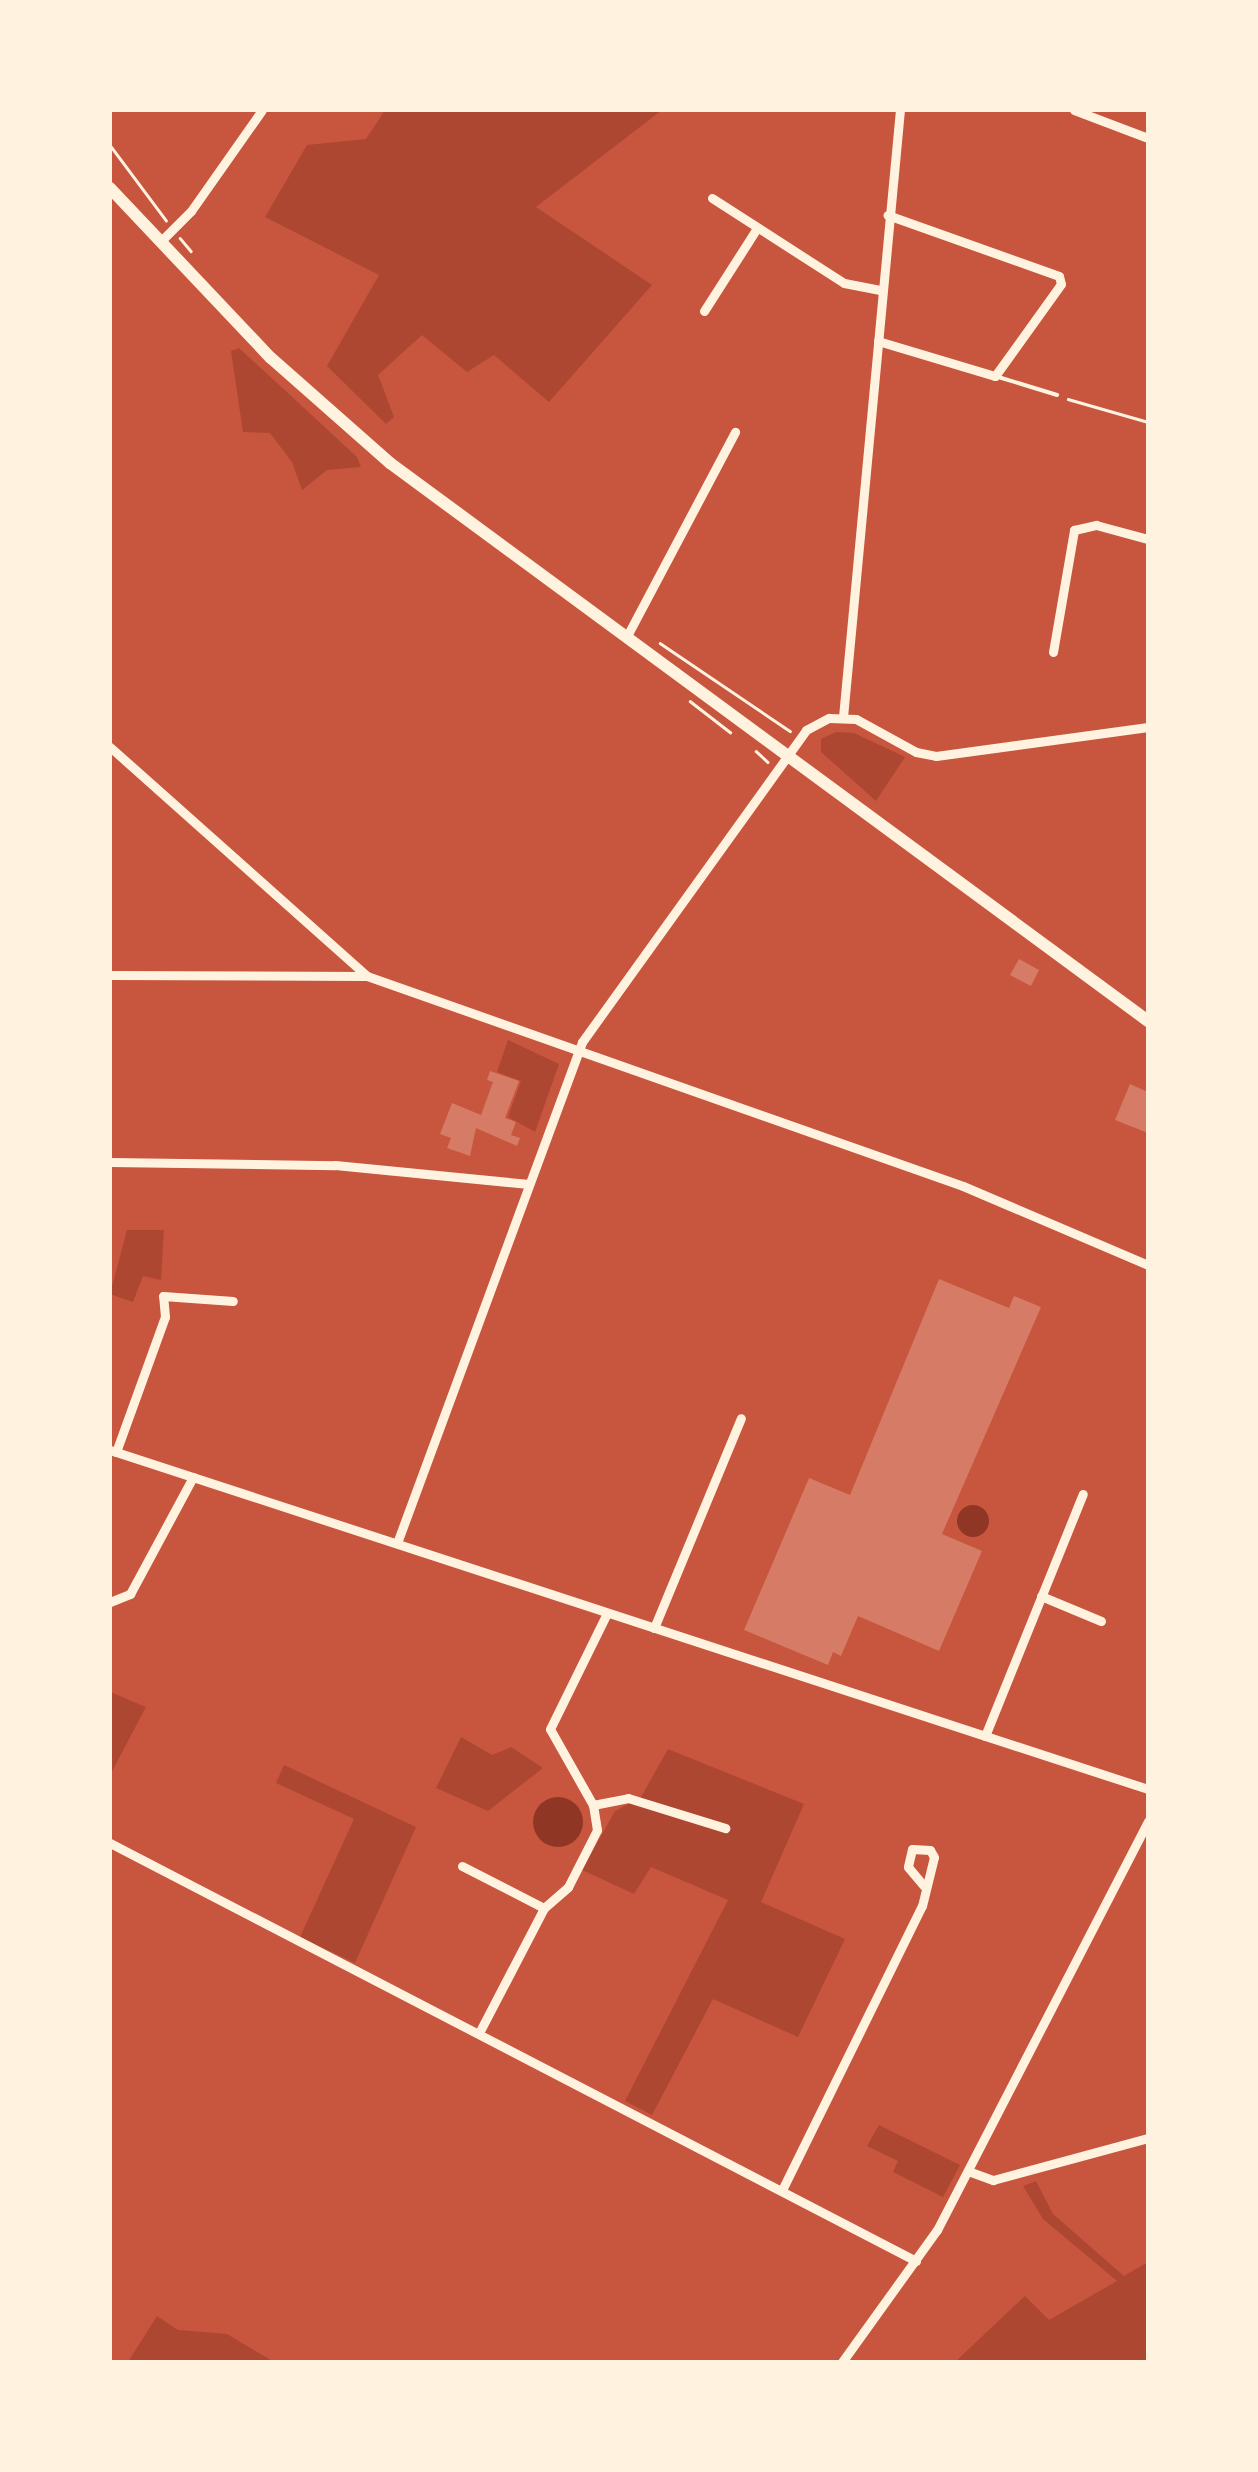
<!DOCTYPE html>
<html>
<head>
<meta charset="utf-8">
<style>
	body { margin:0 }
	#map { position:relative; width:1258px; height:2472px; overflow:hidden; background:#c8553d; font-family:"Crimson Pro",serif }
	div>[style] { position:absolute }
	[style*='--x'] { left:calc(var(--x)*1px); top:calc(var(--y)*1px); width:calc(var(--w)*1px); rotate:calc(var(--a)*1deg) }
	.green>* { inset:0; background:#ae4732 }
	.water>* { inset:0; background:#8f3625 }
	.round { border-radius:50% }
	.building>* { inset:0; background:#d67c66 }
	.path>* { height:2.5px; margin:-1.25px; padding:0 1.25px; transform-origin:1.25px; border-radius:1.25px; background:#fff3e0 }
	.service>* { height:4px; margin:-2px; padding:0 2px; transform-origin:2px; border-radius:2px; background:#fff3e0 }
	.minor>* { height:9px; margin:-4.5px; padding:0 4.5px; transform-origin:4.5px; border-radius:4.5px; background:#fff3e0 }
	.secondary>* { height:12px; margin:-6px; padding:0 6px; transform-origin:6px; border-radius:6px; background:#fff3e0 }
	span { translate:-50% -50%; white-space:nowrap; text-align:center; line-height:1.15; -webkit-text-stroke:10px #fff3e0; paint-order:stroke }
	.frame { position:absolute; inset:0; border:112px solid #fff3e0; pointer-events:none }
</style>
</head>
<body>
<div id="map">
	<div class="green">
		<div style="clip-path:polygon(385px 110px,662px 110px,536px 207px,652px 285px,549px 402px,494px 355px,467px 372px,422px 335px,378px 375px,394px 417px,386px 424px,327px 366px,379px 275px,265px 217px,307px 145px,366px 139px)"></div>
		<div style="clip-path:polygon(239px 348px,357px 457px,361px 467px,327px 470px,302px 490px,292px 462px,270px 433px,243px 432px,231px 351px)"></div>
		<div style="clip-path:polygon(836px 732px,854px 733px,905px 757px,876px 801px,821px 752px,821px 739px)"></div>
		<div style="clip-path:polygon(508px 1040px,559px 1064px,535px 1132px,508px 1117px,521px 1081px,497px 1072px)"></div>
		<div style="clip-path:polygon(127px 1230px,164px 1230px,161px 1280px,143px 1276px,133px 1302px,110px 1294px)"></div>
		<div style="clip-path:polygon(110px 1692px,146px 1707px,110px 1775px)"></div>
		<div style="clip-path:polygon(461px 1737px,492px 1755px,511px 1747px,543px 1768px,488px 1811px,436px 1788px)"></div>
		<div style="clip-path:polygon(668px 1749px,804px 1804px,761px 1902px,845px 1939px,798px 2037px,713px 1999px,652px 2115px,625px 2101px,728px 1900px,651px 1867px,634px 1894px,582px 1870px,615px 1811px,641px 1797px)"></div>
		<div style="clip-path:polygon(284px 1765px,416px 1827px,355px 1963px,300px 1937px,354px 1819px,276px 1783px)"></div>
		<div style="clip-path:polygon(879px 2125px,960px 2165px,943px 2197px,893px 2172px,898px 2161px,867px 2146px)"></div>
		<div style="clip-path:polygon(1036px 2181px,1053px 2214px,1124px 2276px,1148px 2262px,1148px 2362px,955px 2362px,1025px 2296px,1049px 2320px,1117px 2281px,1043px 2219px,1023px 2186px)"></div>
		<div style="clip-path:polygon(157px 2316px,178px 2330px,227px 2334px,274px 2362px,128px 2362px)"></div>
	</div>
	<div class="water">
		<div class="round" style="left:957px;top:1505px;width:32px;height:32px"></div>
		<div class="round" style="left:533px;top:1797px;width:50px;height:50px"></div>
	</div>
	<div class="building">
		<div style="clip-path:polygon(1019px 959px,1039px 970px,1031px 986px,1010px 975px)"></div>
		<div style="clip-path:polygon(490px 1071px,519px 1081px,505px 1118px,516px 1122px,511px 1135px,520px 1138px,517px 1146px,476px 1128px,470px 1156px,447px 1148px,451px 1138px,440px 1134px,452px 1103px,481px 1115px,493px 1082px,487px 1080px)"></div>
		<div style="clip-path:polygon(1130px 1084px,1148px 1092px,1148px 1133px,1115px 1120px)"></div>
		<div style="clip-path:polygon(939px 1279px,1009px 1308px,1014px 1296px,1041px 1307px,942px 1534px,982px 1551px,939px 1651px,858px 1616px,841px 1656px,833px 1652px,828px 1665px,744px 1630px,809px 1478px,850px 1495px)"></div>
	</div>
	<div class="path">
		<div style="--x:110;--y:145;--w:94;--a:53.3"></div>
		<div style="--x:180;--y:238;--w:17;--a:50"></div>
		<div style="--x:1068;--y:399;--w:83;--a:16"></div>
		<div style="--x:660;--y:643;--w:157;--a:34.1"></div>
		<div style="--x:690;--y:701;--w:51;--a:37.8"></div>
		<div style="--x:756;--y:751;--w:16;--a:43"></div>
	</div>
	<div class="service">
		<div style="--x:995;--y:376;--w:65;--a:17"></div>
	</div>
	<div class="minor">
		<div style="--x:1074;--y:110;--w:79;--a:20.7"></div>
		<div style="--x:712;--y:198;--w:157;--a:32.8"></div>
		<div style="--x:844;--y:283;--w:38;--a:11"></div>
		<div style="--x:160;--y:242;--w:44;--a:-45"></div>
		<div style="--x:191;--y:211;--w:123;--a:-54.9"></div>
		<div style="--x:704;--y:311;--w:98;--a:-57.4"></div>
		<div style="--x:878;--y:341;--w:122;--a:16.7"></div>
		<div style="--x:995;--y:376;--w:113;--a:-54.3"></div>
		<div style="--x:1061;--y:284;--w:8;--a:-104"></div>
		<div style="--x:1059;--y:276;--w:182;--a:-160.4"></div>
		<div style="--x:627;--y:636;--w:231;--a:-62.1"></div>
		<div style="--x:1053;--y:652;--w:124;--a:-80.2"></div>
		<div style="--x:1074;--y:530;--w:23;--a:-13"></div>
		<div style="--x:1096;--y:525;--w:54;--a:15.1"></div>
		<div style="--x:843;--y:717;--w:610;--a:-84.64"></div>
		<div style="--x:110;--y:747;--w:344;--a:41.7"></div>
		<div style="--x:367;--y:976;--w:632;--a:19.41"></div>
		<div style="--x:963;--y:1186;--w:201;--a:23.1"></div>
		<div style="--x:110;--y:975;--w:257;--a:0.2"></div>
		<div style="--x:110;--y:1162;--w:225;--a:0.8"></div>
		<div style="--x:335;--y:1165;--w:195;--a:5.6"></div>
		<div style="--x:110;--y:1450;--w:1092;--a:18.09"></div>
		<div style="--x:116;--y:1452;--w:144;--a:-70.1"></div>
		<div style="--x:165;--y:1317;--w:21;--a:-95"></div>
		<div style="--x:163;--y:1296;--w:70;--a:4.1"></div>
		<div style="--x:397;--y:1543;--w:534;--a:-69.73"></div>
		<div style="--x:582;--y:1042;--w:384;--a:-54.3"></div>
		<div style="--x:806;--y:730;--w:26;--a:-28"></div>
		<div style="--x:829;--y:718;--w:27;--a:2"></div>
		<div style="--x:856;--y:719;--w:68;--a:28.8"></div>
		<div style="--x:916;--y:752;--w:20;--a:11"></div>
		<div style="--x:936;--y:756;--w:214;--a:-7.8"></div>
		<div style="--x:1041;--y:1596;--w:65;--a:22.6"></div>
		<div style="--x:110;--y:1602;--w:22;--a:-22"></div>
		<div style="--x:130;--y:1594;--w:133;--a:-61.7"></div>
		<div style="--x:654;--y:1628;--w:227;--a:-67.5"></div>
		<div style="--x:985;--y:1736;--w:261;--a:-68"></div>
		<div style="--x:593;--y:1805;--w:36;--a:-11"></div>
		<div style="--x:628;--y:1798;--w:102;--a:17.2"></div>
		<div style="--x:110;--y:1843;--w:908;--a:27.41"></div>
		<div style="--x:462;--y:1866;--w:92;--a:27.1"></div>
		<div style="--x:480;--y:2031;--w:139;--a:-62.5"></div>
		<div style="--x:544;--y:1908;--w:32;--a:-41"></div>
		<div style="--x:568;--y:1887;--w:64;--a:-63"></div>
		<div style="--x:597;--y:1830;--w:25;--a:-99"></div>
		<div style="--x:593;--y:1805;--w:87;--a:-119.5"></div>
		<div style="--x:550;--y:1729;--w:129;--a:-63.8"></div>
		<div style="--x:968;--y:2171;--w:27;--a:20"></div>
		<div style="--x:993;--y:2180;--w:161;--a:-15.2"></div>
		<div style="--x:783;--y:2188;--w:314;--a:-63.8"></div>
		<div style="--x:922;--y:1906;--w:50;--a:-76.2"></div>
		<div style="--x:934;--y:1857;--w:8;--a:-120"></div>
		<div style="--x:930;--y:1850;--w:18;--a:-177"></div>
		<div style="--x:912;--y:1849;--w:18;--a:103"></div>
		<div style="--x:908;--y:1867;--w:25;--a:50"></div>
		<div style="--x:842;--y:2362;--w:163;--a:-54.3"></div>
		<div style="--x:937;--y:2230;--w:460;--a:-62.7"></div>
	</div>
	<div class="secondary">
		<div style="--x:110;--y:188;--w:234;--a:46.6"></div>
		<div style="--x:271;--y:358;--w:159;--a:41.4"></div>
		<div style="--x:390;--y:463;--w:941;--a:36.36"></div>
	</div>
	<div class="frame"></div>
</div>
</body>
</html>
